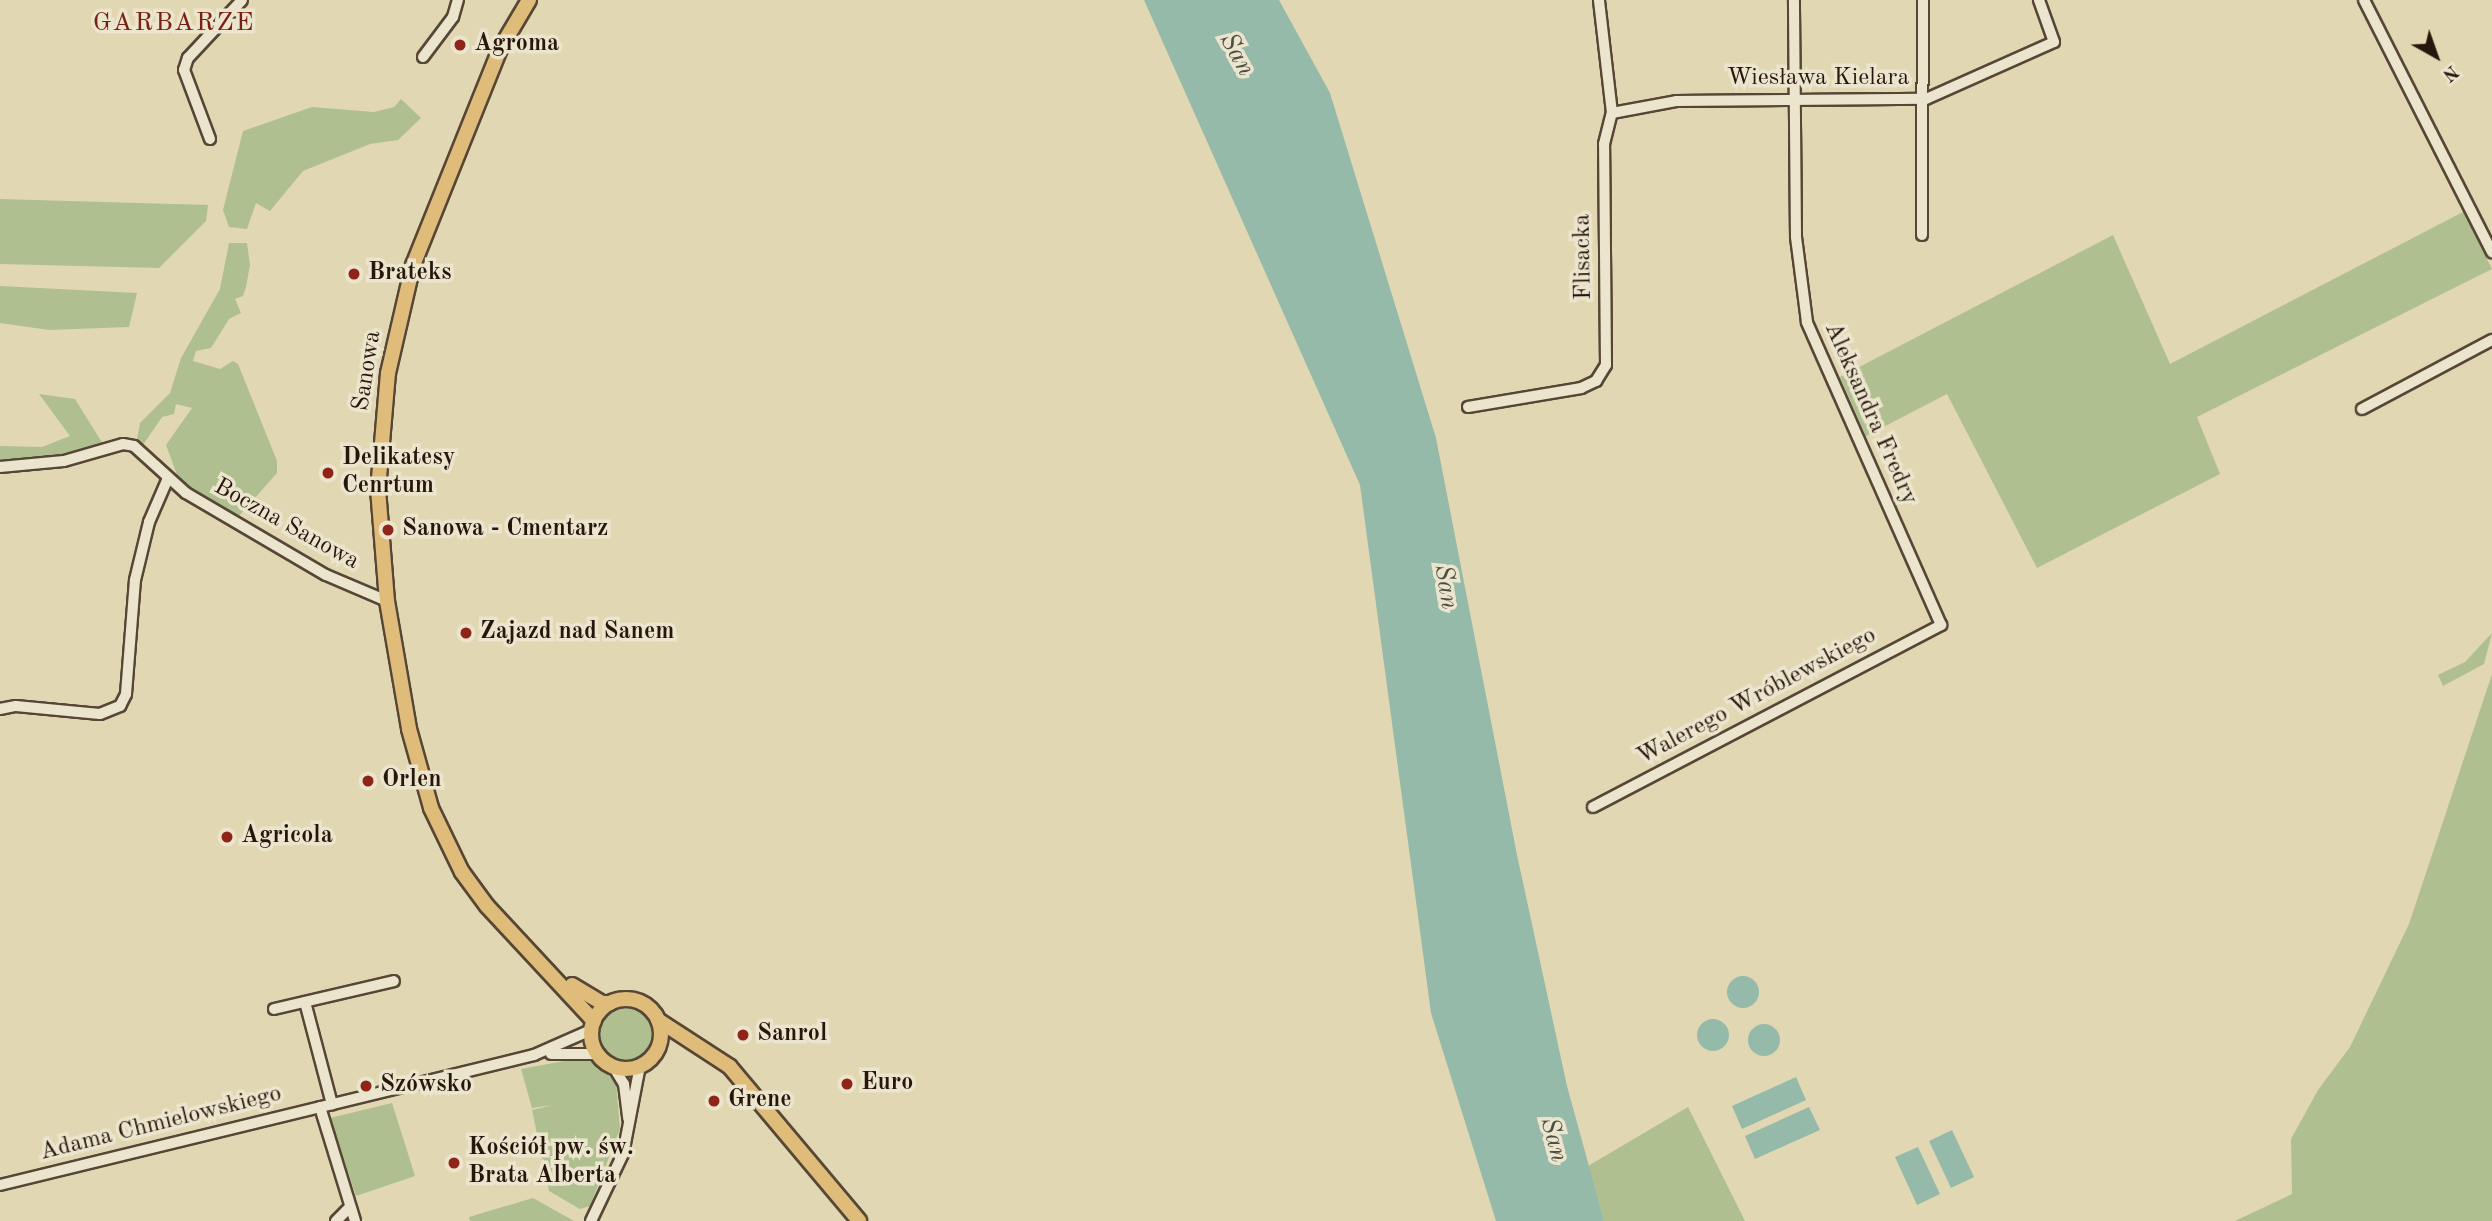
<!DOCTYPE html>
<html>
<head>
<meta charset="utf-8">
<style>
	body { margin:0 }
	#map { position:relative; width:2492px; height:1221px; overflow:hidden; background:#e1d7b3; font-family:"Old Standard TT",serif }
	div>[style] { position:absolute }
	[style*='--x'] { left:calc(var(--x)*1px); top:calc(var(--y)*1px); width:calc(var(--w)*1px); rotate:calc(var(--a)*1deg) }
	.green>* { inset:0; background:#b0bf8f }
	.round { border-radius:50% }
	.water>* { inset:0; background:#95baa9 }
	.roads { filter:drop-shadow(2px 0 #564636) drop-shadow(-2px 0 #564636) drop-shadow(0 2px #564636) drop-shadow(0 -2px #564636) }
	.minor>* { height:10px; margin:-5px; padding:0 5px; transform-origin:5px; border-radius:5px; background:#ece5ce }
	.major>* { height:14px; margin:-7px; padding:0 7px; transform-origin:7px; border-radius:7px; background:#e0bc7a }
	.major>.ring { margin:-7px; padding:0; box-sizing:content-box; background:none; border:14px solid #e0bc7a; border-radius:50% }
	.dots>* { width:19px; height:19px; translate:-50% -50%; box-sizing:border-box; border:4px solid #ece5ce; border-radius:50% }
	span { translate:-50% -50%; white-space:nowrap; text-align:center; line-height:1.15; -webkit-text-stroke:7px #ece5ce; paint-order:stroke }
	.poi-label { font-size:24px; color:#27160c; font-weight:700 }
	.left { translate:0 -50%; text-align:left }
	.street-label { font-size:24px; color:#27160c }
	.neighbourhood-label { font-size:26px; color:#7a1f14; letter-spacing:2px }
	.water-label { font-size:26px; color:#4e4f43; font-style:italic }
	.north { position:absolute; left:2401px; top:21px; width:70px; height:70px; -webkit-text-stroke:5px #ece5ce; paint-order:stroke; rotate:140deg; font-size:19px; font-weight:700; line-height:28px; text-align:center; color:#27160c }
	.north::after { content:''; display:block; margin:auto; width:24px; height:32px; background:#27160c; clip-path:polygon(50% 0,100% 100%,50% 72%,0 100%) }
</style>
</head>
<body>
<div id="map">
	<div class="green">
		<div style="clip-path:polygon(401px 99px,421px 118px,398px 140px,370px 144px,303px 171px,270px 211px,256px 203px,247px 229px,229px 227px,223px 210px,243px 131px,312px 107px,374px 112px,394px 107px)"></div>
		<div style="clip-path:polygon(0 199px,208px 205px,206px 221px,159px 268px,0 264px)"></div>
		<div style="clip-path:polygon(2463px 212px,2492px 269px,2197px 417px,2220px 474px,2037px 568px,1947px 394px,1866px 436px,1840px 377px,2113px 235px,2170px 364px)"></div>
		<div style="clip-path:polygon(229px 243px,247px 243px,250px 265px,246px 287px,243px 296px,235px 299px,241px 313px,229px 319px,211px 348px,196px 351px,193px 361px,220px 369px,233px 361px,238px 364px,277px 461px,277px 473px,238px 517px,180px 483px,166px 445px,192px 408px,176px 404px,174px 414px,162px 417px,143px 445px,136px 444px,140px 423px,170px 393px,181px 358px,220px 289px)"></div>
		<div style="clip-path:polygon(0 286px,137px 293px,129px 327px,49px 330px,0 323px)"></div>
		<div style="clip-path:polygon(39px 394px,75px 399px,103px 444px,55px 457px,0 460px,0 446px,42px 447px,70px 436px)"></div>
		<div style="clip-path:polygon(2492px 633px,2484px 664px,2443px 686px,2438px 675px,2465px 662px)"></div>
		<div style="clip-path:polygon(2492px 674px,2492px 1221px,2235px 1221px,2292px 1194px,2291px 1139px,2318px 1090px,2350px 1047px,2409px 924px)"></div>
		<div class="round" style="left:597px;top:1005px;width:56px;height:56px"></div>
		<div style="clip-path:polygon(586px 1057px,616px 1081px,620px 1129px,590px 1206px,580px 1209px,549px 1191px,532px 1110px,553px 1105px,532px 1108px,521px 1069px)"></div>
		<div style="clip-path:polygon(392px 1103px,415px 1176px,356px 1196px,330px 1118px)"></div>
		<div style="clip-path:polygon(1688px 1107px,1745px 1221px,1604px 1221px,1588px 1166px)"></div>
		<div style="clip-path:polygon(533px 1198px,574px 1221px,470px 1221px,469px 1217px)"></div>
	</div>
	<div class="water">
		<div style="clip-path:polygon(1144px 0,1279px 0,1330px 93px,1436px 438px,1517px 855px,1567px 1086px,1604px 1221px,1496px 1221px,1431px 1013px,1360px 485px)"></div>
		<div class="round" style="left:1727px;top:976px;width:32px;height:32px"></div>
		<div class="round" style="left:1697px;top:1019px;width:32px;height:32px"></div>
		<div class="round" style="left:1748px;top:1024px;width:32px;height:32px"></div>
		<div style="clip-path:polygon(1796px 1077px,1806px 1100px,1742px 1129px,1732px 1106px)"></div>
		<div style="clip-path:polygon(1809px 1107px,1820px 1130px,1755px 1159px,1745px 1136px)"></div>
		<div style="clip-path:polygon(1952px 1130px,1974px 1177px,1951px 1188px,1929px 1141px)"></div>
		<div style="clip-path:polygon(1918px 1147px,1940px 1194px,1917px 1205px,1895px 1157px)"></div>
	</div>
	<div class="roads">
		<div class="minor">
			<div style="--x:2364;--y:0;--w:283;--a:63.1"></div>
			<div style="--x:423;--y:57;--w:50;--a:-53.1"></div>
			<div style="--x:453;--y:17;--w:18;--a:-74"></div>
			<div style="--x:1612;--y:113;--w:65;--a:-10.6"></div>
			<div style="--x:1676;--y:101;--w:250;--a:-0.5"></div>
			<div style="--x:1926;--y:99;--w:140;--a:-24"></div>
			<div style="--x:2054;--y:42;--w:45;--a:-109.7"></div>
			<div style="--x:210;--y:139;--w:74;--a:-110.6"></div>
			<div style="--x:184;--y:70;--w:13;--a:-72"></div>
			<div style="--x:188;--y:58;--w:79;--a:-47"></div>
			<div style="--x:1922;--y:235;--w:235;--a:-89.8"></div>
			<div style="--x:1468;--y:407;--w:115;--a:-9.5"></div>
			<div style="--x:1581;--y:388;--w:17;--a:-25"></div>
			<div style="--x:1596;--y:381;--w:19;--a:-58"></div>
			<div style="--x:1606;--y:365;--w:221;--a:-90.5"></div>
			<div style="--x:1604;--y:144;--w:32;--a:-76"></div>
			<div style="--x:1612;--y:113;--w:114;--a:-96.6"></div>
			<div style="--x:2362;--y:409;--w:147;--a:-28"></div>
			<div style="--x:0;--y:467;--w:64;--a:-5.4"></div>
			<div style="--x:64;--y:461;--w:61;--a:-16.1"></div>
			<div style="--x:123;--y:444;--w:11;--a:10"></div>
			<div style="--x:134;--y:446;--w:70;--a:42.1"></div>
			<div style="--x:186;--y:493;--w:162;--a:30.4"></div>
			<div style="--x:326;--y:575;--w:66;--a:23.1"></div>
			<div style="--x:0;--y:709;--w:16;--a:-11"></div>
			<div style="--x:16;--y:706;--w:84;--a:5.4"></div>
			<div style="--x:100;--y:714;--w:22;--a:-22"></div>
			<div style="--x:120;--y:706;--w:13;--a:-63"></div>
			<div style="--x:126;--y:694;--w:114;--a:-85.5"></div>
			<div style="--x:135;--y:580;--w:60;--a:-76.4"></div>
			<div style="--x:149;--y:522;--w:48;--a:-66.6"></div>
			<div style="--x:1593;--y:807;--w:393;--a:-27.6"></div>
			<div style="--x:1941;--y:625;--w:331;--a:-113.9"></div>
			<div style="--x:1807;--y:322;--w:86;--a:-97.4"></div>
			<div style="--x:1796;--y:237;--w:237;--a:-90.5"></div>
			<div style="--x:305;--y:1002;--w:106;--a:75.2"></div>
			<div style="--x:274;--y:1009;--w:123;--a:-13.1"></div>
			<div style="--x:551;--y:1054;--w:46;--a:0"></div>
			<div style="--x:613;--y:1066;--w:21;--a:59"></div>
			<div style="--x:624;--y:1084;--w:35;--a:83"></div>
			<div style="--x:320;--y:1107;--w:119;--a:72.9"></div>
			<div style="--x:0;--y:1185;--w:550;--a:-13.68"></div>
			<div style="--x:534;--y:1055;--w:62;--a:-23.7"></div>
			<div style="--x:336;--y:1221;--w:20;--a:-45"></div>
			<div style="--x:591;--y:1221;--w:74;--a:-64.5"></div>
			<div style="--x:623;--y:1154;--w:90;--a:-79.1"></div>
		</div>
		<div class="major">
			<div style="--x:529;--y:0;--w:57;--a:120.6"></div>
			<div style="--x:500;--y:49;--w:233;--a:111.9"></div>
			<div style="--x:413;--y:265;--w:111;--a:103"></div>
			<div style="--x:388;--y:373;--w:116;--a:94.9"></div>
			<div style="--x:378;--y:489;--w:112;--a:85.4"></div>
			<div style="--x:387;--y:601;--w:130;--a:80.2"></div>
			<div style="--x:409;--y:729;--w:82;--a:74.4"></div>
			<div style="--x:431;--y:808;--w:71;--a:64.2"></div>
			<div style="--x:462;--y:872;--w:42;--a:53.7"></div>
			<div style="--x:487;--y:906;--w:157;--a:47.1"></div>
			<div style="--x:572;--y:985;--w:35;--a:31"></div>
			<div style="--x:602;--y:1003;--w:8;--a:0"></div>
			<div class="ring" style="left:591px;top:999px;width:56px;height:56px"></div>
			<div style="--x:658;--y:1020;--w:86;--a:33.1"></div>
			<div style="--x:730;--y:1067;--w:201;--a:50"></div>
		</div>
	</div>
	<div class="dots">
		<div style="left:460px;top:45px;background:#8f2418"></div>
		<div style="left:354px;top:274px;background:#8f2418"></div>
		<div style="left:328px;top:473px;background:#8f2418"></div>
		<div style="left:388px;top:530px;background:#8f2418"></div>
		<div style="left:466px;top:633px;background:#8f2418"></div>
		<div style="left:368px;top:781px;background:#8f2418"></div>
		<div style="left:227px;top:837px;background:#8f2418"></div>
		<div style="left:743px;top:1035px;background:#8f2418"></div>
		<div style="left:847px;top:1084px;background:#8f2418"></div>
		<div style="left:366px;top:1086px;background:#8f2418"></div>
		<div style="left:714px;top:1101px;background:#8f2418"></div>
		<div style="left:454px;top:1163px;background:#8f2418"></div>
	</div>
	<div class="poi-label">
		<span class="left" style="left:474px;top:45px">Agroma</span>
		<span class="left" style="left:368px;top:274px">Brateks</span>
		<span class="left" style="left:342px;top:473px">Delikatesy<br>Cenrtum</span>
		<span class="left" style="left:402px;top:530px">Sanowa - Cmentarz</span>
		<span class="left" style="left:480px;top:633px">Zajazd nad Sanem</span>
		<span class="left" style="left:382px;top:781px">Orlen</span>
		<span class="left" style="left:241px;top:837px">Agricola</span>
		<span class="left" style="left:757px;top:1035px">Sanrol</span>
		<span class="left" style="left:861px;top:1084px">Euro</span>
		<span class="left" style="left:380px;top:1086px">Szówsko</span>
		<span class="left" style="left:728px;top:1101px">Grene</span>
		<span class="left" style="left:468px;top:1163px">Kościół pw. św.<br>Brata Alberta</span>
	</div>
	<div class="street-label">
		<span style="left:1818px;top:79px">Wiesława Kielara</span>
		<span style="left:1584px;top:257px;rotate:-91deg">Flisacka</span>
		<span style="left:368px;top:371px;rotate:-81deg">Sanowa</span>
		<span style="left:1870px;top:414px;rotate:66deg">Aleksandra Fredry</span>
		<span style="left:286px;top:525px;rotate:29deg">Boczna Sanowa</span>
		<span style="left:1757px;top:697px;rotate:-28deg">Walerego Wróblewskiego</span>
		<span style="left:161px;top:1124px;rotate:-14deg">Adama Chmielowskiego</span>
	</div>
	<div class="neighbourhood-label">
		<span style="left:174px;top:24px">GARBARZE</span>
	</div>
	<div class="water-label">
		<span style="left:1236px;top:55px;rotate:61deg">San</span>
		<span style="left:1445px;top:587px;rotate:81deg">San</span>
		<span style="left:1553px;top:1140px;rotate:75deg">San</span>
	</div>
	<div class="north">N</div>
</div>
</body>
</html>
